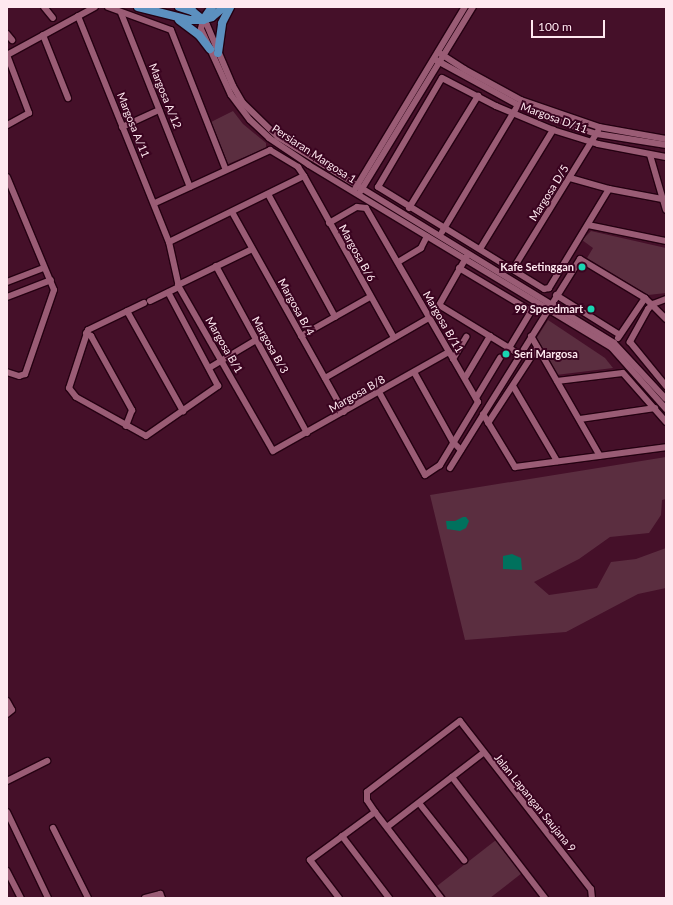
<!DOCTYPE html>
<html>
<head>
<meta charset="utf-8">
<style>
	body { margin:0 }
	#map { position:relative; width:673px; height:905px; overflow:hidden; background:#451029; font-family:Lato,sans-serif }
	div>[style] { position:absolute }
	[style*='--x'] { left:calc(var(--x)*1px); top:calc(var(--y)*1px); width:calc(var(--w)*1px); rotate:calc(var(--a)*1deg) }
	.green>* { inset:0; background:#5b2e40 }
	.water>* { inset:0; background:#00715d }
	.roads { filter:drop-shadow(1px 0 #250112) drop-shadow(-1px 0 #250112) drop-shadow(0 1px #250112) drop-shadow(0 -1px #250112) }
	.minor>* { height:6px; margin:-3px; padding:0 3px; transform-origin:3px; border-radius:3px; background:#9a5c75 }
	.major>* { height:8px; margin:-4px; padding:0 4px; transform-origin:4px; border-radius:4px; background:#5c90bf }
	.dots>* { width:11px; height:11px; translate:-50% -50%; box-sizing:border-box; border:2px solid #3a0420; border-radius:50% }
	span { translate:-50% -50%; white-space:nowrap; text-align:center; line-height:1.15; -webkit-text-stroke:4px #3a0420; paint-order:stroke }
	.street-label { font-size:11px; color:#fee8ef }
	.poi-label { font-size:11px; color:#fee8ef; font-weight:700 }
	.right { translate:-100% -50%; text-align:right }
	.left { translate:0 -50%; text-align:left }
	.frame { position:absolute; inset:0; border:8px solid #fee8ef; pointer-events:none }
	.scale { position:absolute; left:531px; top:20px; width:74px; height:18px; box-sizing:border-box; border:2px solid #fee8ef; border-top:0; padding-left:5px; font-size:12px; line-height:14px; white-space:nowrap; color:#fee8ef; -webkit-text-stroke:3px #3a0420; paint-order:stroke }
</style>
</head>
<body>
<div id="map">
	<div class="green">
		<div style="clip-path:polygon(233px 111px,243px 124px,266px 143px,266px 148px,228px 164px,211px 122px)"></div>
		<div style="clip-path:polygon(591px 231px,666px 248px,666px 293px,648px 295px,587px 258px,593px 248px,582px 240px)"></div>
		<div style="clip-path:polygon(548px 320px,605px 358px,613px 368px,556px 375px,536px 339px)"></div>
		<div style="clip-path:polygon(666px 457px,666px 499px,662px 500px,661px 515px,649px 533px,610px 537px,579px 559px,534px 582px,549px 595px,597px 588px,611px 562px,636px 559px,666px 548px,666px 588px,638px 594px,566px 632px,465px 640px,430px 495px)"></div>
		<div style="clip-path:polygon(496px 840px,522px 873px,490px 898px,447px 898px,437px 886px)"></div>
	</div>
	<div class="water">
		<div style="clip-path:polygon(463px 517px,466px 517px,469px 521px,466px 528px,460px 531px,447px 529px,446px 521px,455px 521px)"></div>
		<div style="clip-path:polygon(512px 554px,521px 558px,522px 570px,503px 569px,503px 556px)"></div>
	</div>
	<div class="roads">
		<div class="minor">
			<div style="--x:44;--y:7;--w:14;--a:51"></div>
			<div style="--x:108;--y:7;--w:67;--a:20.1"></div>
			<div style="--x:171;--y:30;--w:150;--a:68.6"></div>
			<div style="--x:121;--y:13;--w:187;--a:68.4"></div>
			<div style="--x:78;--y:16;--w:244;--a:68.1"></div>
			<div style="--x:169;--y:242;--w:46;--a:77.5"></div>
			<div style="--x:179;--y:287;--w:189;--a:60.2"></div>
			<div style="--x:273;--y:451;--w:202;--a:-29.4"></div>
			<div style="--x:203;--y:20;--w:9;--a:103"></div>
			<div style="--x:201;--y:29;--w:72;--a:65.6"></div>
			<div style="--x:231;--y:95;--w:31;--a:53"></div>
			<div style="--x:250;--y:120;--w:26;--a:43"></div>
			<div style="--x:269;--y:138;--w:48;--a:34"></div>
			<div style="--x:309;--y:165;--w:353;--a:31.1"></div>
			<div style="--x:611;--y:347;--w:83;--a:48.4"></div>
			<div style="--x:203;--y:20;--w:6;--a:51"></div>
			<div style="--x:207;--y:25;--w:66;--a:66.9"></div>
			<div style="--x:233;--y:86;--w:20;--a:60"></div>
			<div style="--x:243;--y:103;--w:49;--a:44.2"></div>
			<div style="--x:278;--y:137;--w:394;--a:31.5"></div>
			<div style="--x:614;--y:343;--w:76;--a:47.1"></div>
			<div style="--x:7;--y:34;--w:8;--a:50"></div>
			<div style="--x:43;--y:35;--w:68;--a:68.4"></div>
			<div style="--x:438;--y:52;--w:31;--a:33"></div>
			<div style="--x:464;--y:69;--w:65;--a:28.5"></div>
			<div style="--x:521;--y:100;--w:83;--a:19.1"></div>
			<div style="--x:599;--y:127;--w:68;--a:10.2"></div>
			<div style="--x:7;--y:55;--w:100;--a:-28.6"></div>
			<div style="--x:7;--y:55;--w:62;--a:69.2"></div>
			<div style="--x:29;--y:113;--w:25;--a:151"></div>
			<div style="--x:434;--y:59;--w:96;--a:28.7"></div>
			<div style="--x:518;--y:105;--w:61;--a:21.1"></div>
			<div style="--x:575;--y:127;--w:23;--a:18"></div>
			<div style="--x:597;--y:134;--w:70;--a:9.1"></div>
			<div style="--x:122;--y:127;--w:41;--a:-24.7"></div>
			<div style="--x:270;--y:150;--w:33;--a:31"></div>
			<div style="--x:298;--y:167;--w:11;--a:56"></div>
			<div style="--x:304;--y:176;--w:185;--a:60.9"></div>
			<div style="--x:650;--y:155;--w:57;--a:73.8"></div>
			<div style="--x:7;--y:177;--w:122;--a:67.4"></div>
			<div style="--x:54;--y:290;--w:89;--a:109"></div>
			<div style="--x:25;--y:374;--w:6;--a:162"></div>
			<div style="--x:19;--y:376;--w:13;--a:-162"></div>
			<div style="--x:570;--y:178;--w:41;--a:15.8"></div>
			<div style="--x:609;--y:189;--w:54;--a:10.7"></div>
			<div style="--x:355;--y:189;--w:213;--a:-58.9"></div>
			<div style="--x:609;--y:189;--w:116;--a:121.2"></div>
			<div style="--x:549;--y:288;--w:5;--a:169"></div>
			<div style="--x:544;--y:289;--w:195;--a:-148.4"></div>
			<div style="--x:378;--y:187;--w:126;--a:-59.6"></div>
			<div style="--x:442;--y:78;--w:61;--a:27.4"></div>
			<div style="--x:496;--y:106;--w:62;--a:22.8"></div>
			<div style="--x:553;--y:130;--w:47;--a:17.3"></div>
			<div style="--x:598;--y:144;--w:69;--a:10.8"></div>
			<div style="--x:360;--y:192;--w:217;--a:-58.6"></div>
			<div style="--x:268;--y:194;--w:140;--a:61.4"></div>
			<div style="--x:155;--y:203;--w:127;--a:-24.7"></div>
			<div style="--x:409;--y:208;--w:132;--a:-58.4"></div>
			<div style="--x:232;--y:212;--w:229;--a:60.8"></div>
			<div style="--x:329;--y:223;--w:32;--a:-30"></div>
			<div style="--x:357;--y:207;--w:9;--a:6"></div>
			<div style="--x:366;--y:208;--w:224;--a:60"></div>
			<div style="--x:478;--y:402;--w:74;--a:121.1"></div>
			<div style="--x:440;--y:465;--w:18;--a:146"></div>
			<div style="--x:425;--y:475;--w:95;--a:-119"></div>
			<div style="--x:588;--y:225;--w:80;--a:11.6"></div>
			<div style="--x:442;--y:232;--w:148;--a:-59.1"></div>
			<div style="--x:169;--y:242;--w:150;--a:-26.1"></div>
			<div style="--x:480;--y:249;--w:140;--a:-58.5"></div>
			<div style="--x:467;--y:256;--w:56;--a:119.7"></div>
			<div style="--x:439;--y:305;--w:94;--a:31.5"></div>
			<div style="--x:398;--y:262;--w:27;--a:-31"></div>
			<div style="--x:421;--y:248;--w:13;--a:-63"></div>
			<div style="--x:216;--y:266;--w:190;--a:61.4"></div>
			<div style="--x:459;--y:268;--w:84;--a:30.8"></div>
			<div style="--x:513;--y:269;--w:162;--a:-58.4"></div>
			<div style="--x:7;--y:282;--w:39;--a:-21"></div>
			<div style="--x:178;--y:285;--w:82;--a:-25.9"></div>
			<div style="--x:556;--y:295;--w:75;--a:32"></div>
			<div style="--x:7;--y:297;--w:47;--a:-21.1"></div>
			<div style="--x:666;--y:299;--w:14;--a:159"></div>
			<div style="--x:653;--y:304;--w:7;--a:135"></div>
			<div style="--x:648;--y:309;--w:38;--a:119"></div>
			<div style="--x:630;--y:342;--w:57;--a:50.7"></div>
			<div style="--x:150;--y:301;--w:32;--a:-26"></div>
			<div style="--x:144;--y:303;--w:62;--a:154.3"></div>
			<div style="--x:88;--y:330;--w:61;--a:108.1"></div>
			<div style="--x:69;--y:388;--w:11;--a:52"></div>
			<div style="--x:76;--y:397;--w:80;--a:29.1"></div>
			<div style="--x:146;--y:436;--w:88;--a:-34.8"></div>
			<div style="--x:218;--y:386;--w:106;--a:-118"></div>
			<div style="--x:127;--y:311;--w:115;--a:60.8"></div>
			<div style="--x:86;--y:333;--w:6;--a:31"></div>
			<div style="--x:91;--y:336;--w:85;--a:61"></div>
			<div style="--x:132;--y:410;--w:17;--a:111"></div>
			<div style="--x:301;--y:336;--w:79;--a:-29.5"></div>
			<div style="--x:531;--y:336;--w:138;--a:60.1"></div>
			<div style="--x:618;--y:338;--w:48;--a:-56"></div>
			<div style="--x:509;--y:348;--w:52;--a:-59"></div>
			<div style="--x:453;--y:359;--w:26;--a:-59"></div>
			<div style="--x:209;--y:368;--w:55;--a:-30.8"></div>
			<div style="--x:414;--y:372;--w:80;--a:60.9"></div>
			<div style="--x:453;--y:442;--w:11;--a:45"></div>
			<div style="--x:325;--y:378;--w:120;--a:-30"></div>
			<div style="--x:465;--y:378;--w:49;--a:-59.2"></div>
			<div style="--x:557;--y:381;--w:66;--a:-6.9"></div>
			<div style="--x:623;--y:373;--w:65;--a:48.7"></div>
			<div style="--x:513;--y:386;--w:87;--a:59.6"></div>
			<div style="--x:476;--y:398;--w:47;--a:-59"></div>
			<div style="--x:483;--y:414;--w:62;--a:58.9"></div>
			<div style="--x:515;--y:467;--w:152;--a:-7.5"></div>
			<div style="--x:580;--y:419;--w:76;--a:-8.3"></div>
			<div style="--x:488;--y:423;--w:90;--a:-56.8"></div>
			<div style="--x:450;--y:468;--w:246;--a:-58.1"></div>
			<div style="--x:580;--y:259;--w:76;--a:31"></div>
			<div style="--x:645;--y:298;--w:30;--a:45"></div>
			<div style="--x:7;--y:701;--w:10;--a:61"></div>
			<div style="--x:12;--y:710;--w:6;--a:141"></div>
			<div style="--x:452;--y:777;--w:153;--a:52.5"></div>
			<div style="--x:7;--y:781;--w:45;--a:-26.6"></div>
			<div style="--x:419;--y:803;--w:73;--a:51.7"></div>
			<div style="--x:7;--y:812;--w:95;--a:64.5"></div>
			<div style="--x:387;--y:827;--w:121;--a:-37.6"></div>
			<div style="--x:53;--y:828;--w:78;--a:63.4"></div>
			<div style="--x:342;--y:836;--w:78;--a:52.8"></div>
			<div style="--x:7;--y:871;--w:30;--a:63"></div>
			<div style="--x:145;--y:898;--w:16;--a:-15"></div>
			<div style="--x:160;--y:894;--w:4;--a:63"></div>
			<div style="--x:339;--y:898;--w:48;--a:-127.3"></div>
			<div style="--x:310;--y:860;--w:81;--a:-36.4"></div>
			<div style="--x:441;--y:898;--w:108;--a:-127.5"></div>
			<div style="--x:375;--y:812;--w:14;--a:-124"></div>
			<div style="--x:367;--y:800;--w:8;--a:-90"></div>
			<div style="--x:367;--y:792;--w:117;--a:-37.4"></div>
			<div style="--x:460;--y:721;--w:213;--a:52.1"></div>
			<div style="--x:591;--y:889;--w:9;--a:84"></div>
		</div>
		<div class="major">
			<div style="--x:138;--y:7;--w:54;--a:14"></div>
			<div style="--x:190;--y:20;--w:13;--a:0"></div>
			<div style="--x:203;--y:20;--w:9;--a:-18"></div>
			<div style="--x:212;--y:17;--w:16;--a:-40"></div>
			<div style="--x:179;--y:7;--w:14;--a:17"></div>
			<div style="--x:192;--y:11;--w:14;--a:39"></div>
			<div style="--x:179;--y:20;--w:25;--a:37"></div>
			<div style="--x:199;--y:35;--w:18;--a:52"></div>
			<div style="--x:203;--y:20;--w:16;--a:-55"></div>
			<div style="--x:218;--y:53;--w:30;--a:-82"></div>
			<div style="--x:222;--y:23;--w:18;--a:-63"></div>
		</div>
	</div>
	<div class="dots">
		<div style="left:582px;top:267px;background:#19d5b2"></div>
		<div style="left:591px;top:309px;background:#19d5b2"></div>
		<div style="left:506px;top:354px;background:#19d5b2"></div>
	</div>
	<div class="street-label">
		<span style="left:165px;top:96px;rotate:68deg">Margosa A/12</span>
		<span style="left:554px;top:118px;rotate:20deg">Margosa D/11</span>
		<span style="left:133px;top:125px;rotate:68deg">Margosa A/11</span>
		<span style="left:314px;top:154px;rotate:33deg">Persiaran Margosa 1</span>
		<span style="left:549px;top:193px;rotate:-58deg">Margosa D/5</span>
		<span style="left:357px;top:253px;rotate:61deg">Margosa B/6</span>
		<span style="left:296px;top:307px;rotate:61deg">Margosa B/4</span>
		<span style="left:443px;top:322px;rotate:60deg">Margosa B/11</span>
		<span style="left:224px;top:345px;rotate:60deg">Margosa B/1</span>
		<span style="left:270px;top:345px;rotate:61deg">Margosa B/3</span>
		<span style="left:357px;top:394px;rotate:-30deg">Margosa B/8</span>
		<span style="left:535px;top:803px;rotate:51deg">Jalan Lapangan Saujana 9</span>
	</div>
	<div class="poi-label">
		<span class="right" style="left:574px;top:267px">Kafe Setinggan</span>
		<span class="right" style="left:583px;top:309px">99 Speedmart</span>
		<span class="left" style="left:514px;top:354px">Seri Margosa</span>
	</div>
	<div class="frame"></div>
	<div class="scale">100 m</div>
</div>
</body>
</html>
